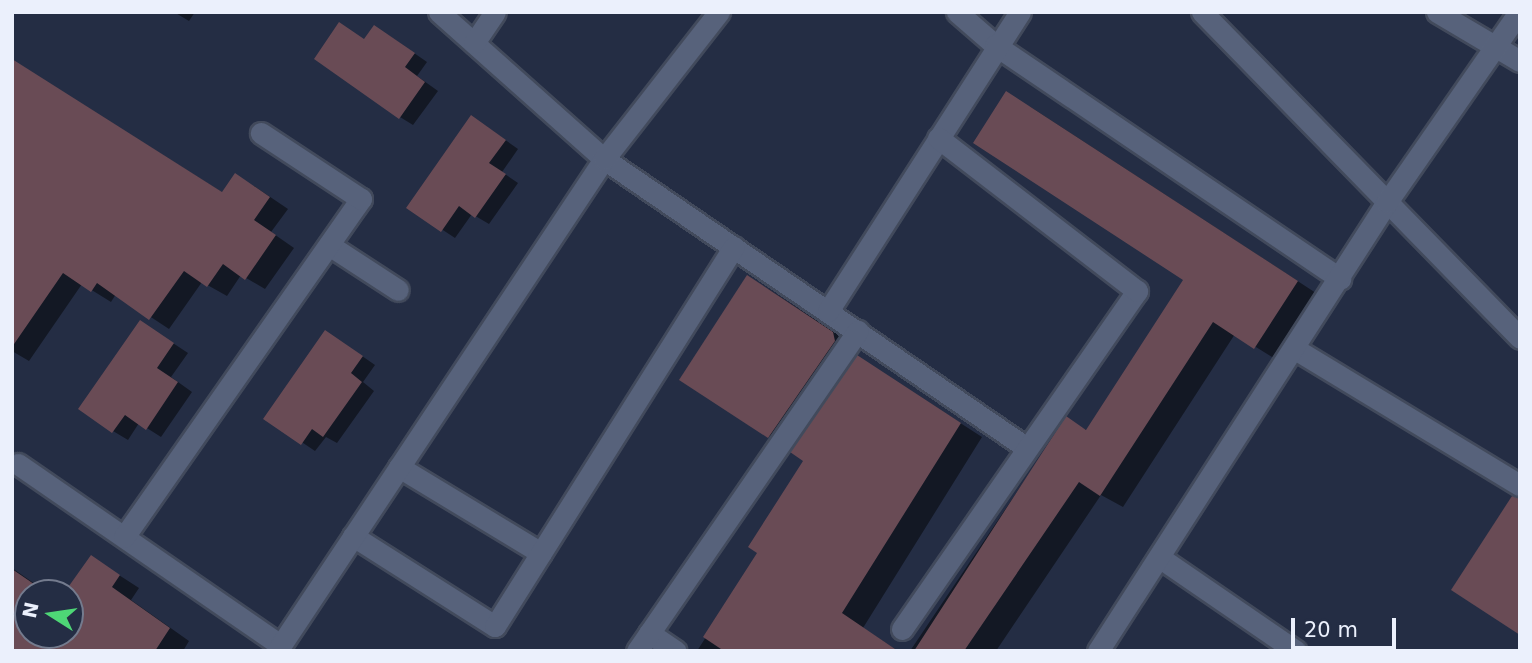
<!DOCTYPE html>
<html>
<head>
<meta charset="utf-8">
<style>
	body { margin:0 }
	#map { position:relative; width:1532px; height:663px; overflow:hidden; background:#242d44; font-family:"DejaVu Sans",sans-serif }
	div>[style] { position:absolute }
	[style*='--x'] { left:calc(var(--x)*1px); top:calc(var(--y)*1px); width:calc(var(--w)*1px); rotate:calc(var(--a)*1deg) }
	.shadow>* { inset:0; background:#0007 }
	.building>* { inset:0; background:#694b55 }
	.roads { filter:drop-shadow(2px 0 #424a5c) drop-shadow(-2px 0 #424a5c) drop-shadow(0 2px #424a5c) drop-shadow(0 -2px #424a5c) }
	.minor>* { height:21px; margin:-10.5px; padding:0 10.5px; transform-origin:10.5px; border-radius:10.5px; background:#57627b }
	span { translate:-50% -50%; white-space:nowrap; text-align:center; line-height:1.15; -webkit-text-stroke:6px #242d44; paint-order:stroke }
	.frame { position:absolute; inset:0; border:14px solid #ebf0fc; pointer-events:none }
	.north { position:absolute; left:14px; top:579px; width:70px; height:70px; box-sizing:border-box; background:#242d44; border:2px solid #747b8e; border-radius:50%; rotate:282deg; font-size:19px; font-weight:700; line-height:28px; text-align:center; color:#ebf0fc }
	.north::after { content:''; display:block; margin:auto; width:24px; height:32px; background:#4ed676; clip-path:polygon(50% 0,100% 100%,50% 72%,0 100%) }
	.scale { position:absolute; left:1291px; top:618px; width:105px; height:32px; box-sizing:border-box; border:4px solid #ebf0fc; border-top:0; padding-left:9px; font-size:21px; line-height:24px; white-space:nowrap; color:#ebf0fc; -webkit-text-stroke:5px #242d44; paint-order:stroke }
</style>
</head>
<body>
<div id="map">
	<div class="shadow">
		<div style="clip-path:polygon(174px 12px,195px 12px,189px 21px)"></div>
		<div style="clip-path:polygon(388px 35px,427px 62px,417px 76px,438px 91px,413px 125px,400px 117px,365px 40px)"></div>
		<div style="clip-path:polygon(12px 60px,223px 193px,254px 186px,288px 209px,271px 232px,294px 248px,265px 289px,241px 275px,227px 296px,202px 282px,169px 329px,116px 294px,111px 302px,82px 284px,29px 361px,12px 351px)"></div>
		<div style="clip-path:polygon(1029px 106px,1319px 295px,1277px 360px,1235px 334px,1123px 507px,1101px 495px,996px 651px,910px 651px,1066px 419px,1088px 431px,1186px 279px)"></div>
		<div style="clip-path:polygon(484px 125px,518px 149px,502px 172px,518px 183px,489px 224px,472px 214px,455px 238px,408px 207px)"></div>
		<div style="clip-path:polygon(768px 289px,854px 345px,790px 449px,681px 380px)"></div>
		<div style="clip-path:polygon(141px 322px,188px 353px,171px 377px,192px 392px,161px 437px,139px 423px,128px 440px,113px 431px)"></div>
		<div style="clip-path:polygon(339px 340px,375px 365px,363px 382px,374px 391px,337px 443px,326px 437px,315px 451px,266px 418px)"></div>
		<div style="clip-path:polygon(858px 357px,982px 437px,863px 628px,898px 651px,697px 651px,760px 553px)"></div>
		<div style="clip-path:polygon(91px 557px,139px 588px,131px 600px,189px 641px,183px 651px,12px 651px,12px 568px,48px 593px,28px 593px,28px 635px,70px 635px,66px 593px)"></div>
	</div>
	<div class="building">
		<div style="clip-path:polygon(339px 22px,364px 39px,374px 25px,415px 53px,405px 67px,425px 82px,399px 119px,314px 59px)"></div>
		<div style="clip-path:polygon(12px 59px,222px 192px,235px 173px,270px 197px,254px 220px,276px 235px,245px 280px,223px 264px,207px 287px,184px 271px,149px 320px,97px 283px,91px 292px,63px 273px,12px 347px)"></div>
		<div style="clip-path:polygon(1006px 91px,1298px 281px,1254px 349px,1213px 322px,1100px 496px,1079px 482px,964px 651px,914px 651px,1066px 416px,1086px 430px,1183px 280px,973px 143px)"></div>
		<div style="clip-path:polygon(471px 115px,506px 140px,489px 163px,506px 174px,475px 218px,459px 206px,441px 232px,406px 208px)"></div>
		<div style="clip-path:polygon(747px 275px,833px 332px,835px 341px,768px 438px,679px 380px)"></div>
		<div style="clip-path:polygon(140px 320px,174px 343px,157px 368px,178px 382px,146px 430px,125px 415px,112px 433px,78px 409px)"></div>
		<div style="clip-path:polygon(325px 330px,363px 356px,351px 373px,362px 382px,323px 437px,312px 429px,301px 445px,263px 419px)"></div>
		<div style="clip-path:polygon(857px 355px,961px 423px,842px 613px,898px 651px,724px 651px,703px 637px,757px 553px,748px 547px,803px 461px,790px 452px)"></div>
		<div style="clip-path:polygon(1512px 496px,1520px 498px,1520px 635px,1451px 590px)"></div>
		<div style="clip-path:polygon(91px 555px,120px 575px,112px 587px,170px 628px,155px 651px,12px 651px,12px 569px,47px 593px,28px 593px,28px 635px,70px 635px,70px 593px,64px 593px)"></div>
	</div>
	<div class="roads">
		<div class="minor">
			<div style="--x:439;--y:12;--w:221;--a:41.7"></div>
			<div style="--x:604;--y:159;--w:509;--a:34.35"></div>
			<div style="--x:957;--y:12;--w:50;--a:41"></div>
			<div style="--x:995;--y:45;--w:417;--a:34.1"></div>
			<div style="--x:1202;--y:12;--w:455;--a:45.7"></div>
			<div style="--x:1437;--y:12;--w:96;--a:30.6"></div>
			<div style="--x:474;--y:43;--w:37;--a:-56"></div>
			<div style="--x:329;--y:245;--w:82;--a:33.1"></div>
			<div style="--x:828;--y:311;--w:355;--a:-57.3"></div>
			<div style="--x:1295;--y:349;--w:263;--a:31.2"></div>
			<div style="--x:18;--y:464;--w:318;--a:34.6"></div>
			<div style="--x:399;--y:467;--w:166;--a:31.2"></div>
			<div style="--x:353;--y:536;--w:168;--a:32.4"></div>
			<div style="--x:495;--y:626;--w:448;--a:-57.8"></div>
			<div style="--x:124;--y:537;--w:413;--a:-55"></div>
			<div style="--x:361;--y:199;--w:120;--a:-146.6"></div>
			<div style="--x:1159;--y:557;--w:166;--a:34.5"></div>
			<div style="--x:902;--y:629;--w:412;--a:-55.2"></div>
			<div style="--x:1137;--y:291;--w:251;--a:-142.4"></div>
			<div style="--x:649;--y:633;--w:32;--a:34"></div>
			<div style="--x:277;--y:651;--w:591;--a:-56.39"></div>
			<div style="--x:604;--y:159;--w:187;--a:-52"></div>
			<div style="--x:637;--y:651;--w:389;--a:-55.4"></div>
			<div style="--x:1098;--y:651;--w:534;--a:-57.23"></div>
			<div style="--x:1387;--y:202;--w:231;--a:-55.2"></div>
		</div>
	</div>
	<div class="frame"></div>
	<div class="north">N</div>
	<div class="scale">20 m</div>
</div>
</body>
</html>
